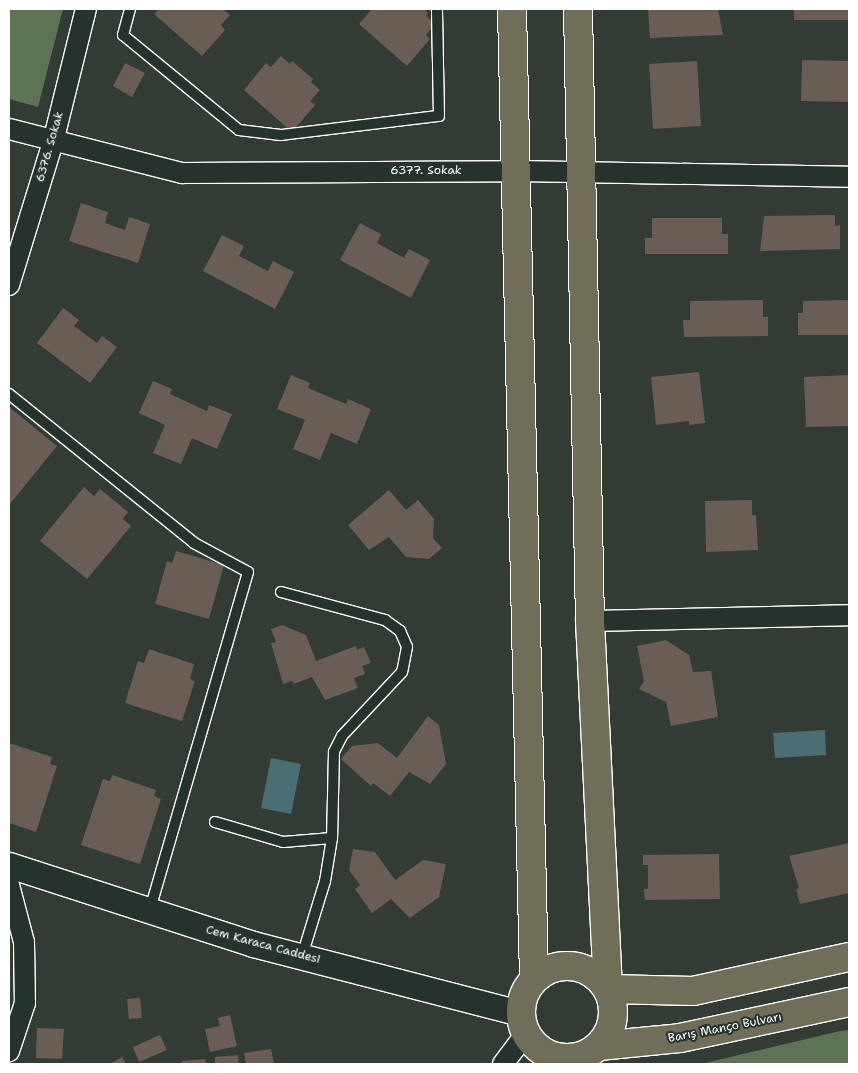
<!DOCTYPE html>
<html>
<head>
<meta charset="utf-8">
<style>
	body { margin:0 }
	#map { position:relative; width:858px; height:1073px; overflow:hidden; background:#333b35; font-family:"Shantell Sans",sans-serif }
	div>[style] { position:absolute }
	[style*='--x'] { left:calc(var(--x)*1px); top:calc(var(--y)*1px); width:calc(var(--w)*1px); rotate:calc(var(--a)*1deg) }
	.green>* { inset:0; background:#5e7356 }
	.water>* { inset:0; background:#4b6e72 }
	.building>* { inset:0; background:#695d55 }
	.roads { filter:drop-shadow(1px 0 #fff) drop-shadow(-1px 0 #fff) drop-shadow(0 1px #fff) drop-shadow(0 -1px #fff) }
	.service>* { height:10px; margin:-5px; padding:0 5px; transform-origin:5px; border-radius:5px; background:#26332d }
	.minor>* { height:20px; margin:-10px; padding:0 10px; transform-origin:10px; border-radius:10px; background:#26332d }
	.tertiary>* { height:25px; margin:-12.5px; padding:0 12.5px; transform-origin:12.5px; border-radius:12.5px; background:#26332d }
	.primary>* { height:28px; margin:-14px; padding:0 14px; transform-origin:14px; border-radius:14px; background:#706e59 }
	.primary>.ring { margin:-14px; padding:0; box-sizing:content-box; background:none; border:28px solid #706e59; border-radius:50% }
	span { translate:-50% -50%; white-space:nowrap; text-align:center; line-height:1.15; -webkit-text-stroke:4px #26332d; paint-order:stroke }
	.street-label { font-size:12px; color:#fff }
	.frame { position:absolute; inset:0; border:10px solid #fff; pointer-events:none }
</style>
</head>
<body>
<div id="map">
	<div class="green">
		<div style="clip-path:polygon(9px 9px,63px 9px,38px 107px,9px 99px)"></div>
		<div style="clip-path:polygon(849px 1030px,849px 1064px,701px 1064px,840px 1031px)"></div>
	</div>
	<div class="water">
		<div style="clip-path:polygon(825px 730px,826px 755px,775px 758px,773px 733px)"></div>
		<div style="clip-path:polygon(271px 758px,301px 764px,291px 814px,261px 808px)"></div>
	</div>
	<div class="building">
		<div style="clip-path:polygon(159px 9px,223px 9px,230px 15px,221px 25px,225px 30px,202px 56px,154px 14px)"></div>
		<div style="clip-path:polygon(372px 9px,424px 9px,428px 13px,426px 16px,435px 24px,426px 35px,430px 39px,407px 66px,359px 24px)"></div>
		<div style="clip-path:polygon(648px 9px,718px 9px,723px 35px,650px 38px)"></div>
		<div style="clip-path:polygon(794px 9px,849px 9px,849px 20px,794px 20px)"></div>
		<div style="clip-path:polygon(281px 56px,290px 64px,292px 61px,313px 79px,311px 82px,320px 90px,310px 101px,315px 105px,292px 132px,244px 90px,266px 63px,271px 67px)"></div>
		<div style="clip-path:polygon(802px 60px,849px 61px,849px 102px,801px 101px)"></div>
		<div style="clip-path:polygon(697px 61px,701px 126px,653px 129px,649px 64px)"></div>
		<div style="clip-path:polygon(125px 63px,145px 73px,132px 97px,113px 86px)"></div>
		<div style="clip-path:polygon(81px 203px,108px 212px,105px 223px,125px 230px,129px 217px,150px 224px,138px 263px,69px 241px)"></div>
		<div style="clip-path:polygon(835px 215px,835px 226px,840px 225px,840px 249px,760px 251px,764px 216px)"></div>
		<div style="clip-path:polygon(652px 218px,722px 218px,722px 234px,728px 234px,728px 254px,645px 254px,645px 238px,652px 238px)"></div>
		<div style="clip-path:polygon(360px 223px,381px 234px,377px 243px,404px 258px,409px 249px,430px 260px,411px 298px,340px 260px)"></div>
		<div style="clip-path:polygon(222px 235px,244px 246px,239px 256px,268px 271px,273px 261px,294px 272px,275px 309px,203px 271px)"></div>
		<div style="clip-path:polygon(763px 300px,763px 317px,768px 317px,768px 336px,684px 337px,683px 320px,690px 320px,690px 301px)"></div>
		<div style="clip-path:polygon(849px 300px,849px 335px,798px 335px,798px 313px,803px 313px,803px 301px)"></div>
		<div style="clip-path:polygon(63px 308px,79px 320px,74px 326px,97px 343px,102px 336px,117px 347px,90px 383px,37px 343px)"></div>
		<div style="clip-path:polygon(699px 372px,705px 423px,689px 425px,689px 421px,656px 425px,651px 377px)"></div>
		<div style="clip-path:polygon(291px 375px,310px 383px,308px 388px,346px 404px,348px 399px,371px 409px,357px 444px,331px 433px,320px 460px,293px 449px,305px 420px,277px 409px)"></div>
		<div style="clip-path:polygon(849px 375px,849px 426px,806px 427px,804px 377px)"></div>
		<div style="clip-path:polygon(153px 381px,172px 389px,170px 394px,207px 411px,209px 405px,232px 414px,217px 449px,192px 438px,181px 464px,153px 453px,165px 425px,139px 413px)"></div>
		<div style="clip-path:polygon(9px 407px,57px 446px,9px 505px)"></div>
		<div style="clip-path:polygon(84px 487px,94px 496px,100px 489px,128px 512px,123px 519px,131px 526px,87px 579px,40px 541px)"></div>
		<div style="clip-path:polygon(389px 490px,406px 510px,418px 500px,434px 519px,433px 538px,442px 548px,429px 559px,406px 557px,389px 537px,369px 550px,348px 525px)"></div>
		<div style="clip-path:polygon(752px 500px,752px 515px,756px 515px,758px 550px,706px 552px,705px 501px)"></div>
		<div style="clip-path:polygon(176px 551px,224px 565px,209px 619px,155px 604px,167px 561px,172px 563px)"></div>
		<div style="clip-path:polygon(282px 625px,306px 635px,316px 661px,356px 646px,357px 650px,364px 647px,371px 663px,362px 666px,365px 674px,354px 678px,358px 688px,325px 700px,312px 677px,294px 684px,292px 681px,283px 684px,271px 643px,276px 642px,271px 629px)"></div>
		<div style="clip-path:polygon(666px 640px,689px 655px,693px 672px,711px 671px,718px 717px,671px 726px,666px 702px,639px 689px,644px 681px,637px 646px)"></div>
		<div style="clip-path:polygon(149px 649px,194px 664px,190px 679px,195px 681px,182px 721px,125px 703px,138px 661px,144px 663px)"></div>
		<div style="clip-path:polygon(428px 716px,439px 725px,446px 764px,430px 784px,409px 772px,390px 796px,373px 783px,371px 786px,341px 759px,352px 746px,378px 743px,397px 758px)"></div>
		<div style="clip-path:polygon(9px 743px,52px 757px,50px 764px,57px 766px,36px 832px,9px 823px)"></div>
		<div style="clip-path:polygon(112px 775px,156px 790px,154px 796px,161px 799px,140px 864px,81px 845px,103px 779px,110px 781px)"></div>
		<div style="clip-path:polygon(849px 843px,849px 893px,800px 904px,796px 889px,799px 888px,789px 856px)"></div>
		<div style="clip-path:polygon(353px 849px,375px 852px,395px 880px,423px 860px,446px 864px,439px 897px,410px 918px,391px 899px,372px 913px,355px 889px,360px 885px,349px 870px)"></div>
		<div style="clip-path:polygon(719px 854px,720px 899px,645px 900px,644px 889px,648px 889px,648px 865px,643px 865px,643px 855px)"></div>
		<div style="clip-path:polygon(140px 998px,142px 1018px,129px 1019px,127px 999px)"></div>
		<div style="clip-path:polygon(230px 1015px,237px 1046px,210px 1052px,205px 1029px,220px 1026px,218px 1018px)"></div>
		<div style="clip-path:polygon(37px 1028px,64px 1029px,62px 1059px,36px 1058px)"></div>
		<div style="clip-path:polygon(160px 1035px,167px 1050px,139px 1062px,133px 1047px)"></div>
		<div style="clip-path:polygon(271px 1049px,274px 1064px,246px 1064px,244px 1053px)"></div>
		<div style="clip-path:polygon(238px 1055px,239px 1064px,215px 1064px,215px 1057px)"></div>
		<div style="clip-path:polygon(122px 1057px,126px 1064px,110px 1064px)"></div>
		<div style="clip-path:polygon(205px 1059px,206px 1064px,182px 1064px,182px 1061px)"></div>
	</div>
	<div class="roads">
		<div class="service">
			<div style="--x:130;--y:9;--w:27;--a:105"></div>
			<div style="--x:123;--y:35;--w:150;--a:39.3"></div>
			<div style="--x:239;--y:130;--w:42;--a:6.8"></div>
			<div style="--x:281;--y:135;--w:159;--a:-6.9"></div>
			<div style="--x:439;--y:116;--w:107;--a:-91.1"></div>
			<div style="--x:9;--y:394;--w:238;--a:38.8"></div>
			<div style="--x:194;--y:543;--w:61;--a:28.2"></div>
			<div style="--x:248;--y:572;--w:352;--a:106.2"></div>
			<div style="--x:281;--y:592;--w:108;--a:15.1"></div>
			<div style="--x:385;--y:620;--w:19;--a:36"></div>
			<div style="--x:400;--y:631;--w:17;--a:66"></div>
			<div style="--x:407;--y:647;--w:25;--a:101"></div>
			<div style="--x:402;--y:672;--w:88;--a:133.2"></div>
			<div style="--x:342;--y:736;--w:18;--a:117"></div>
			<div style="--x:334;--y:752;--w:86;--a:91.3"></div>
			<div style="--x:332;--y:838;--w:44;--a:99.2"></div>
			<div style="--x:325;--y:881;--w:78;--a:107"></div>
			<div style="--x:215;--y:822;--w:71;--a:16.4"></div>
			<div style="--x:283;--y:842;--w:49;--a:-4.7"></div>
		</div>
		<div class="minor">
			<div style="--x:9;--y:129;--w:179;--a:14.3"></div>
			<div style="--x:182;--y:173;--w:335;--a:-0.3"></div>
			<div style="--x:517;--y:171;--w:332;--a:1"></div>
			<div style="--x:9;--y:285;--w:150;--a:-72.9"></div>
			<div style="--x:53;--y:142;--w:137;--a:-76.1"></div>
			<div style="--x:590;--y:621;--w:259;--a:-1.3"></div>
			<div style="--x:9;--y:885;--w:59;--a:75.3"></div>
			<div style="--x:24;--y:942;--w:61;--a:89.1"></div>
			<div style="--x:25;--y:1003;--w:51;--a:108.4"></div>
			<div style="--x:503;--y:1064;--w:39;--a:-53"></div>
		</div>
		<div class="tertiary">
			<div style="--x:9;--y:865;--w:256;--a:17.9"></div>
			<div style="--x:253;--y:944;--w:276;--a:14.5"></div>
		</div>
		<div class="primary">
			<div style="--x:512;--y:9;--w:970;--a:88.7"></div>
			<div style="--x:578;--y:9;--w:612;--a:88.88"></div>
			<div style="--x:590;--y:621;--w:368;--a:87.2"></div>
			<div style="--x:608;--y:989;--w:85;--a:1.3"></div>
			<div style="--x:693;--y:991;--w:160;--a:-12.3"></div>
			<div class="ring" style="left:521px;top:966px;width:64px;height:64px"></div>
			<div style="--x:599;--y:1046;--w:81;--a:-5.6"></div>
			<div style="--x:680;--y:1038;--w:173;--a:-12"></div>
		</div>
	</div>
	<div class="street-label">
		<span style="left:50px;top:147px;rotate:-74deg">6376. Sokak</span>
		<span style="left:426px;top:171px">6377. Sokak</span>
		<span style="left:263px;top:945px;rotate:15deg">Cem Karaca Caddesi</span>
		<span style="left:725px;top:1028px;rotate:-11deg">Barış Manço Bulvarı</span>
	</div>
	<div class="frame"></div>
</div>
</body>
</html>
